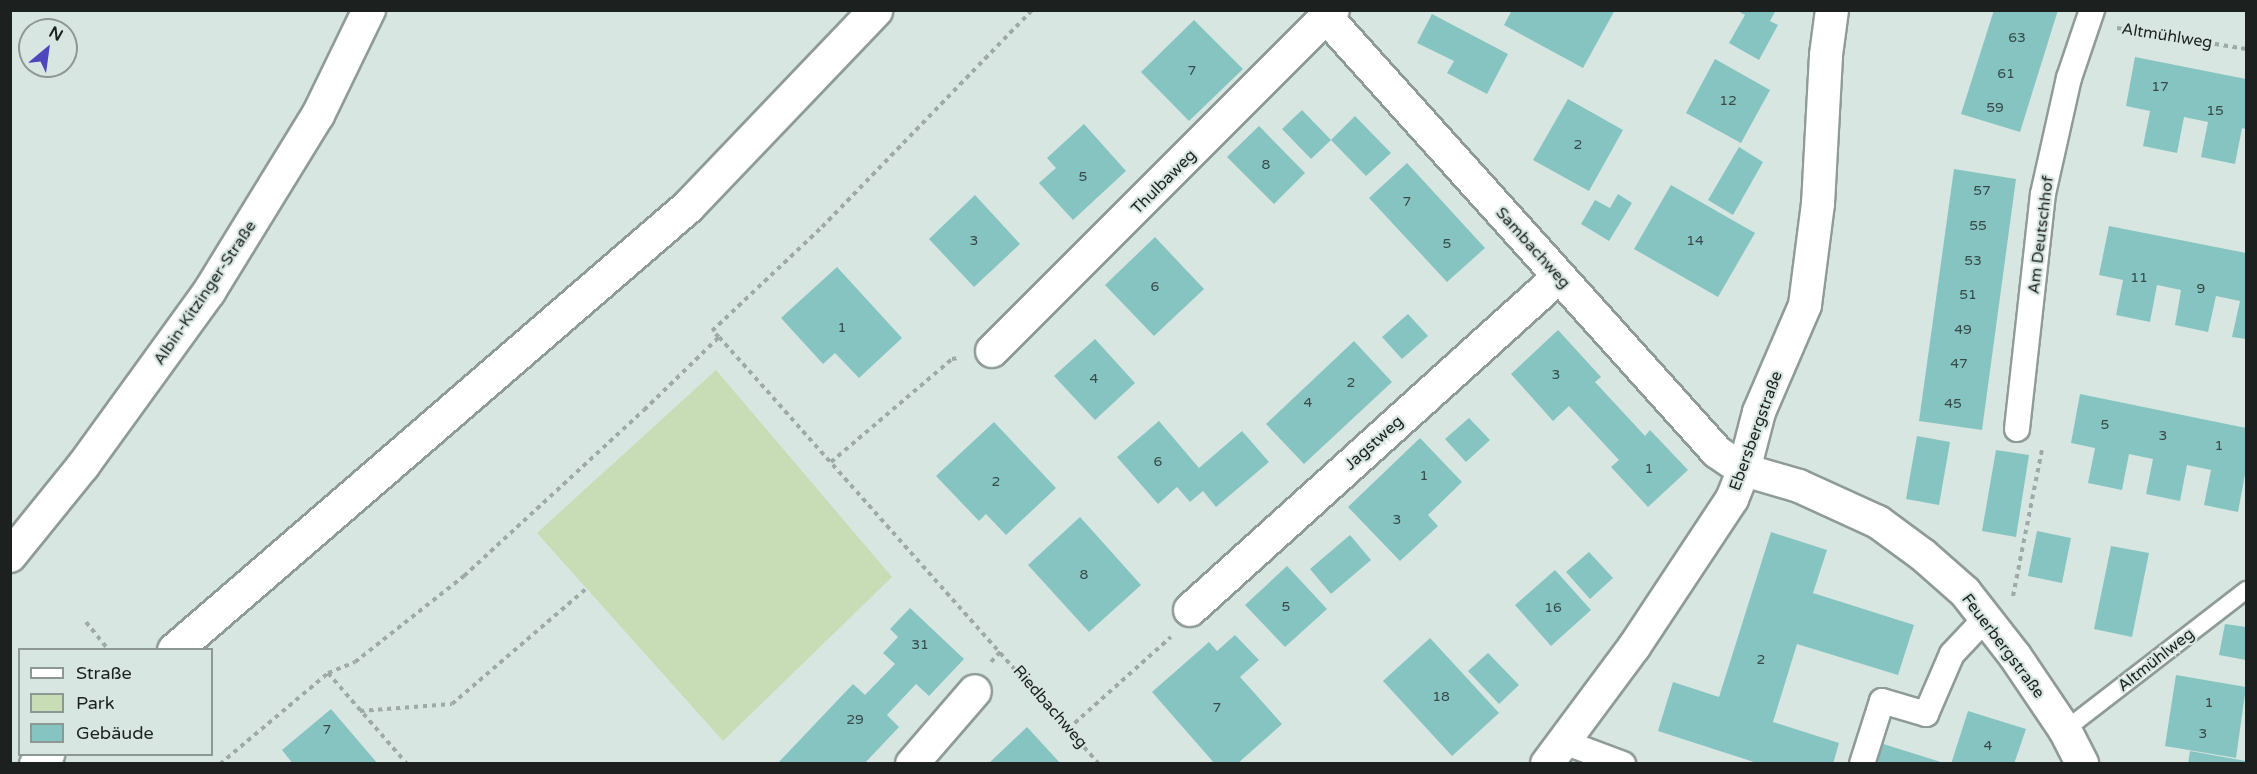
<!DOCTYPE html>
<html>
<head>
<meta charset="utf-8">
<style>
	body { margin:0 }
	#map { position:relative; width:2257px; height:774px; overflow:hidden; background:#d8e6e1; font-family:"Varela Round",sans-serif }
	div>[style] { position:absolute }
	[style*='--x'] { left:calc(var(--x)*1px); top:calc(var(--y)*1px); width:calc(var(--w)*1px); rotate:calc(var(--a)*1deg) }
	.green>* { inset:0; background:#c8ddb5 }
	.building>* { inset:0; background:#86c4c2 }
	.path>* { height:4px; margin-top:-2px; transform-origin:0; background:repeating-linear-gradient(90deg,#9faaa6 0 4.5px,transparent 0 9px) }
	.roads { filter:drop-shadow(2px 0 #8f9b97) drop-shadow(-2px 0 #8f9b97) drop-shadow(0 2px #8f9b97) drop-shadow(0 -2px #8f9b97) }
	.service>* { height:16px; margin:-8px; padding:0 8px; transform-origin:8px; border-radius:8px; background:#fff }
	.pedestrian>* { height:24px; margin:-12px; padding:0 12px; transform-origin:12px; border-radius:12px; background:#fff }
	.minor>* { height:32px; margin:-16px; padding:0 16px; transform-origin:16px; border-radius:16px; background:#fff }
	.secondary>* { height:33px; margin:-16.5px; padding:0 16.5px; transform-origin:16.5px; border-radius:16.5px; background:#fff }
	span { translate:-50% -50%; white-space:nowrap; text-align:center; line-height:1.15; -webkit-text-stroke:4.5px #d8e6e1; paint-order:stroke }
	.number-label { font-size:14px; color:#364a48 }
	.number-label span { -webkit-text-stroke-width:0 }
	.street-label { font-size:16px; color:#1c2120 }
	.frame { position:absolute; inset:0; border:12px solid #1c2120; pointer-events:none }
	.legend { position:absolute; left:18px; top:648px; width:195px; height:108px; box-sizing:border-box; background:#d8e6e1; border:2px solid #8d9794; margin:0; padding:8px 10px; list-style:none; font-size:18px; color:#1c2120 }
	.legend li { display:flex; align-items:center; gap:12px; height:30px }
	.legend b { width:30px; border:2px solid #8d9794 }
	.north { position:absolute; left:18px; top:18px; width:60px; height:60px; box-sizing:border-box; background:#d8e6e1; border:2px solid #8d9794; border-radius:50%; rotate:29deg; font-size:16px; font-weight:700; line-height:24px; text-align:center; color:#1c2120 }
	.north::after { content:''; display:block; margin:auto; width:21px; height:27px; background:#4e46bd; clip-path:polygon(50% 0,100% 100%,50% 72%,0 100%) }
</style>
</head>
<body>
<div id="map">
	<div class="green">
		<div style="clip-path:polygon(716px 370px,892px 577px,723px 741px,537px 533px)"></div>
	</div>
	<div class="building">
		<div style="clip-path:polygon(1512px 10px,1615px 10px,1583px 68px,1504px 25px)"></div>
		<div style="clip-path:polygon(1736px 10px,1776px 10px,1770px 21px,1778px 25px,1759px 60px,1729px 43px,1745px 15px)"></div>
		<div style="clip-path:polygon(1994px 10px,2058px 10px,2020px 132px,1961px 114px)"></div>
		<div style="clip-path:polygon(1432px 14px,1508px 54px,1487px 94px,1447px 73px,1454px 61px,1417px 43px)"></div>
		<div style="clip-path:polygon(1194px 20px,1243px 69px,1189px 121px,1141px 72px)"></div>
		<div style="clip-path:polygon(2135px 57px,2246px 79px,2246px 129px,2242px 128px,2235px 164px,2201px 157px,2208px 122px,2184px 117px,2177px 153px,2143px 146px,2150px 111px,2126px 106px)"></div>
		<div style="clip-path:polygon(1715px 59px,1770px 90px,1741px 143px,1686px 113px)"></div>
		<div style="clip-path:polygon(1568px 99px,1623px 130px,1589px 191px,1533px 160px)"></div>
		<div style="clip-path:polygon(1302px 110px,1331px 140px,1355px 116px,1391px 153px,1366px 176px,1331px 140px,1311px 159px,1282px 129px)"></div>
		<div style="clip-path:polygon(1084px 124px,1126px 171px,1073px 220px,1039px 183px,1056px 168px,1047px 158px)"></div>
		<div style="clip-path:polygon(1259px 126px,1305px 173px,1274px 204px,1227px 157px)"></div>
		<div style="clip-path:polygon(1739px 147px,1763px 162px,1733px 215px,1708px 200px)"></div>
		<div style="clip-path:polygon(1407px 163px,1485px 248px,1447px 282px,1369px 198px)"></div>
		<div style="clip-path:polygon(1954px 169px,2016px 179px,1982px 430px,1919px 421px)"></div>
		<div style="clip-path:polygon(1671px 185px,1755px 233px,1718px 297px,1634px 249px)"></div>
		<div style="clip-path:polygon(1618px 194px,1632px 203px,1609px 241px,1581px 224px,1595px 200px,1610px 208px)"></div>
		<div style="clip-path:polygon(975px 195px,1020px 244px,974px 287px,929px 239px)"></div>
		<div style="clip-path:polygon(2109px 226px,2246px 253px,2246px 339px,2232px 337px,2240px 301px,2216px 296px,2208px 332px,2175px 325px,2181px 290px,2157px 285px,2150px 322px,2116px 315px,2123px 280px,2099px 275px)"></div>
		<div style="clip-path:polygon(1155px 237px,1204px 289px,1154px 336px,1105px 285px)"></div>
		<div style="clip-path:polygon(837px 267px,902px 338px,859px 378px,835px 353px,823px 364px,781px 318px)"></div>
		<div style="clip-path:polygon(1408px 314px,1428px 336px,1402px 359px,1382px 337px)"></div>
		<div style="clip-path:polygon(1558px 330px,1601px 377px,1595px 382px,1645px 436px,1650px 430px,1688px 470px,1648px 507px,1611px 467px,1619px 460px,1569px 406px,1553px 421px,1511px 374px)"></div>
		<div style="clip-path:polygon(1095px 339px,1135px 383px,1095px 420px,1054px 376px)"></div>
		<div style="clip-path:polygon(1354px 341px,1392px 382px,1304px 464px,1266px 424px)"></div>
		<div style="clip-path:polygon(2080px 394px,2246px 428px,2246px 469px,2238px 512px,2204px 505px,2211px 470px,2187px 465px,2180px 501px,2146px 494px,2153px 459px,2129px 454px,2122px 490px,2088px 483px,2095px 448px,2071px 443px)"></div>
		<div style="clip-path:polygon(1469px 418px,1490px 440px,1466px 462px,1445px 439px)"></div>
		<div style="clip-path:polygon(1159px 421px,1199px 468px,1242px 431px,1269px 462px,1216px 507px,1203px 491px,1190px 502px,1177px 487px,1158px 504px,1117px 457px)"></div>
		<div style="clip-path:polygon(994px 422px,1056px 488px,1006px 535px,986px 514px,979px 521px,936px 476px)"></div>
		<div style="clip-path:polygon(1917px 436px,1950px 442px,1939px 505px,1906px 499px)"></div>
		<div style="clip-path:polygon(1420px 438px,1462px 482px,1428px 515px,1438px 526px,1400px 561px,1348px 507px)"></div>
		<div style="clip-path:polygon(1996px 450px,2029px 455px,2016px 537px,1982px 531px)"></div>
		<div style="clip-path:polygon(1080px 517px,1141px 585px,1089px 632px,1028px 565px)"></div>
		<div style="clip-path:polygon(2037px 531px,2071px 538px,2062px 583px,2028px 576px)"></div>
		<div style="clip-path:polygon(1771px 532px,1827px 550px,1813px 593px,1914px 625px,1898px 675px,1797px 644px,1773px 722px,1839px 743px,1833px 764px,1760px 764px,1658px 731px,1673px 682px,1719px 697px)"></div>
		<div style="clip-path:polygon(1350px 535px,1371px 560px,1331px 594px,1310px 569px)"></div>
		<div style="clip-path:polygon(2111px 546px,2149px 553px,2132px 637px,2094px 629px)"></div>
		<div style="clip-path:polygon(1589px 552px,1613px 578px,1590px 599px,1566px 572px)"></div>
		<div style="clip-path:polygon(1287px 566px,1327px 609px,1285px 647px,1245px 605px)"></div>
		<div style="clip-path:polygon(1555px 570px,1591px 610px,1551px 646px,1515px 605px)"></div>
		<div style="clip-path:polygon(910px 608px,964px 659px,929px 696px,916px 684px,887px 715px,899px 727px,864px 764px,777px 764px,853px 684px,865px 695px,895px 664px,883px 653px,898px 637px,890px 629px)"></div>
		<div style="clip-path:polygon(2225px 624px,2246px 627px,2246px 660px,2219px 655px)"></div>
		<div style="clip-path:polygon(1235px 635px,1259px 660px,1240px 677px,1282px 724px,1237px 764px,1215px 764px,1152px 692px,1209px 642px,1217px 651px)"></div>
		<div style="clip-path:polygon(1430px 638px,1499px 713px,1452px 756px,1383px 681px)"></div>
		<div style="clip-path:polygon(1488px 653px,1519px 685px,1499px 704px,1468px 671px)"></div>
		<div style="clip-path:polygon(2176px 675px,2246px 687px,2236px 758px,2165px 746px)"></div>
		<div style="clip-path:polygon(331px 709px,378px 764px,293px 764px,282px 750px)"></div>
		<div style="clip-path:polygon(1968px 711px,2026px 729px,2014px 764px,1951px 764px)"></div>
		<div style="clip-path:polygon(1027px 727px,1061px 764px,988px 764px)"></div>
		<div style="clip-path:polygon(1877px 742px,1944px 763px,1944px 764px,1870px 764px)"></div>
		<div style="clip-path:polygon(2190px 751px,2246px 761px,2246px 764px,2188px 764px)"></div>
	</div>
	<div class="path">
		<div style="--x:2117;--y:28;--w:131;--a:9.2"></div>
		<div style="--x:719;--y:337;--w:572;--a:48.33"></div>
		<div style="--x:831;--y:462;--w:159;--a:-40.4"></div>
		<div style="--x:952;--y:359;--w:6;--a:-9"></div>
		<div style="--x:2013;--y:596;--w:150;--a:-78.8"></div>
		<div style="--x:86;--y:622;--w:36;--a:51"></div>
		<div style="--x:991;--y:662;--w:15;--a:-48"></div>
		<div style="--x:328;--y:673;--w:121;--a:49"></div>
		<div style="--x:360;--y:711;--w:92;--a:-4.4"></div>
		<div style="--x:452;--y:704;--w:178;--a:-40.7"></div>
		<div style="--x:1068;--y:729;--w:138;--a:-41.8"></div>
		<div style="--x:220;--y:764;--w:141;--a:-40.1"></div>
		<div style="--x:328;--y:673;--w:29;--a:-22"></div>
		<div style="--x:355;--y:662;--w:139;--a:-38.3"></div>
		<div style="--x:464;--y:576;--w:245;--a:-42.7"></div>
		<div style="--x:644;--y:410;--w:105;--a:-44.2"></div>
		<div style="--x:719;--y:337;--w:9;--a:-139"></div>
		<div style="--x:712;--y:331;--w:151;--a:-43.4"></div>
		<div style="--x:822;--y:227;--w:302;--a:-45.9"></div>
	</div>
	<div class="roads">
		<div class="service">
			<div style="--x:2065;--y:730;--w:229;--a:-37.7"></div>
		</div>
		<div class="pedestrian">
			<div style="--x:2017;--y:429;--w:236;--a:-83.7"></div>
			<div style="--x:2043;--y:194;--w:119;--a:-77.4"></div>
			<div style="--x:2069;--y:78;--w:72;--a:-71.3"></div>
			<div style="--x:1564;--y:742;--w:63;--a:20.4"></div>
			<div style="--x:1862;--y:764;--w:66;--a:-72.4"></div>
			<div style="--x:1882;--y:701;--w:46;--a:16.5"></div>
			<div style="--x:1926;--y:714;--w:65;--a:-66.6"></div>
			<div style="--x:1952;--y:654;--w:48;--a:-46.7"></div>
		</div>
		<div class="minor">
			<div style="--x:1328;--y:19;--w:582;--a:48.06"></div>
			<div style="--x:1717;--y:452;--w:32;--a:34"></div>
			<div style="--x:1744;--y:470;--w:57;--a:16.2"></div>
			<div style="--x:1799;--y:486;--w:87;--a:24.5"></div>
			<div style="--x:1878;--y:522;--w:56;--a:36.3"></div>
			<div style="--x:1923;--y:555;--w:56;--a:41.4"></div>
			<div style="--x:1965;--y:592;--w:81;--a:52"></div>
			<div style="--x:2015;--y:656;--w:89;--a:56"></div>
			<div style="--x:2065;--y:730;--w:38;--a:63"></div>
			<div style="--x:992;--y:351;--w:482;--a:-45"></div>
			<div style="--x:10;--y:556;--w:116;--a:-51"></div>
			<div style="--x:83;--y:466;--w:215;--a:-54.1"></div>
			<div style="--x:209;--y:292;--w:208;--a:-58.4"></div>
			<div style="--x:318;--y:115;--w:117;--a:-64.1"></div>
			<div style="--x:1190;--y:610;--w:497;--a:-42.1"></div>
			<div style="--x:912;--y:764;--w:96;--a:-49.2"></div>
			<div style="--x:1547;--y:764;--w:146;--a:-53.4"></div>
			<div style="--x:1634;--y:647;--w:178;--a:-56.5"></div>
			<div style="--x:1732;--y:499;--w:31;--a:-68"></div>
			<div style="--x:1744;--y:470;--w:60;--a:-75.5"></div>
			<div style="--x:1759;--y:412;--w:116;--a:-66.7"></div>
			<div style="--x:1805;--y:305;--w:102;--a:-82.7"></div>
			<div style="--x:1818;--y:204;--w:149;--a:-86.9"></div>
			<div style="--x:1826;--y:55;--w:45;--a:-82.4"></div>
		</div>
		<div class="secondary">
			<div style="--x:174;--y:650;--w:679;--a:-40.82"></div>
			<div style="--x:688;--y:206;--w:271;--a:-46.3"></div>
			<div style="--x:36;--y:764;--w:15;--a:-42"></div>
		</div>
	</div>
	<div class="number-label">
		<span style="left:2017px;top:38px">63</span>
		<span style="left:1192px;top:71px">7</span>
		<span style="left:2006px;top:74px">61</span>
		<span style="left:2160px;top:87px">17</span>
		<span style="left:1728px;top:101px">12</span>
		<span style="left:1995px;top:108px">59</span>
		<span style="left:2215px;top:111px">15</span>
		<span style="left:1578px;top:145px">2</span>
		<span style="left:1266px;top:165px">8</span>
		<span style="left:1083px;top:177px">5</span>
		<span style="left:1982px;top:191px">57</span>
		<span style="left:1407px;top:202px">7</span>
		<span style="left:1978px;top:226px">55</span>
		<span style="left:974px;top:241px">3</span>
		<span style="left:1695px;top:241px">14</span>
		<span style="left:1447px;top:244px">5</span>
		<span style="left:1973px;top:261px">53</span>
		<span style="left:2139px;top:278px">11</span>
		<span style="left:1155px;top:287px">6</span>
		<span style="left:2201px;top:289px">9</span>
		<span style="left:1968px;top:295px">51</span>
		<span style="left:842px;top:328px">1</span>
		<span style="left:1963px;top:330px">49</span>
		<span style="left:1959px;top:364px">47</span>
		<span style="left:1556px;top:375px">3</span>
		<span style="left:1094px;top:379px">4</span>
		<span style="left:1351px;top:383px">2</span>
		<span style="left:1308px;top:403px">4</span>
		<span style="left:1953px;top:404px">45</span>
		<span style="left:2105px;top:425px">5</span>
		<span style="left:2163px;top:436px">3</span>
		<span style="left:2219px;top:446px">1</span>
		<span style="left:1158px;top:462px">6</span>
		<span style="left:1649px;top:469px">1</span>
		<span style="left:1424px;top:476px">1</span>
		<span style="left:996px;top:482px">2</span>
		<span style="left:1397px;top:520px">3</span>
		<span style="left:1084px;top:575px">8</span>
		<span style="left:1286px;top:607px">5</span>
		<span style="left:1553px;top:608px">16</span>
		<span style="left:920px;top:645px">31</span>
		<span style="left:1761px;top:660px">2</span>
		<span style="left:1441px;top:697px">18</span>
		<span style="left:2209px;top:703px">1</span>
		<span style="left:1217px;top:708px">7</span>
		<span style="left:855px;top:720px">29</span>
		<span style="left:327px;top:730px">7</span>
		<span style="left:2203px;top:734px">3</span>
		<span style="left:1988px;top:746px">4</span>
	</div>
	<div class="street-label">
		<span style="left:2167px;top:36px;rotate:9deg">Altmühlweg</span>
		<span style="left:1164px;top:182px;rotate:-45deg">Thulbaweg</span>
		<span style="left:2041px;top:235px;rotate:-83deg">Am Deutschhof</span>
		<span style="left:1533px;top:248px;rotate:48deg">Sambachweg</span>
		<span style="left:205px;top:293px;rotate:-56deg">Albin-Kitzinger-Straße</span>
		<span style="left:1756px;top:431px;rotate:-70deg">Ebersbergstraße</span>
		<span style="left:1374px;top:443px;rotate:-42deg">Jagstweg</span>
		<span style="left:2003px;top:646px;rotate:53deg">Feuerbergstraße</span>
		<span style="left:2156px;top:660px;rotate:-38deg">Altmühlweg</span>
		<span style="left:1050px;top:707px;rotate:49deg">Riedbachweg</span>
	</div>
	<div class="frame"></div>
	<ul class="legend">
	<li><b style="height:8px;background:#fff"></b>Straße</li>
	<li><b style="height:16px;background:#c8ddb5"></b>Park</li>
	<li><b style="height:16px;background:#86c4c2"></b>Gebäude</li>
	</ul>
	<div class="north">N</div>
</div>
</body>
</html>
